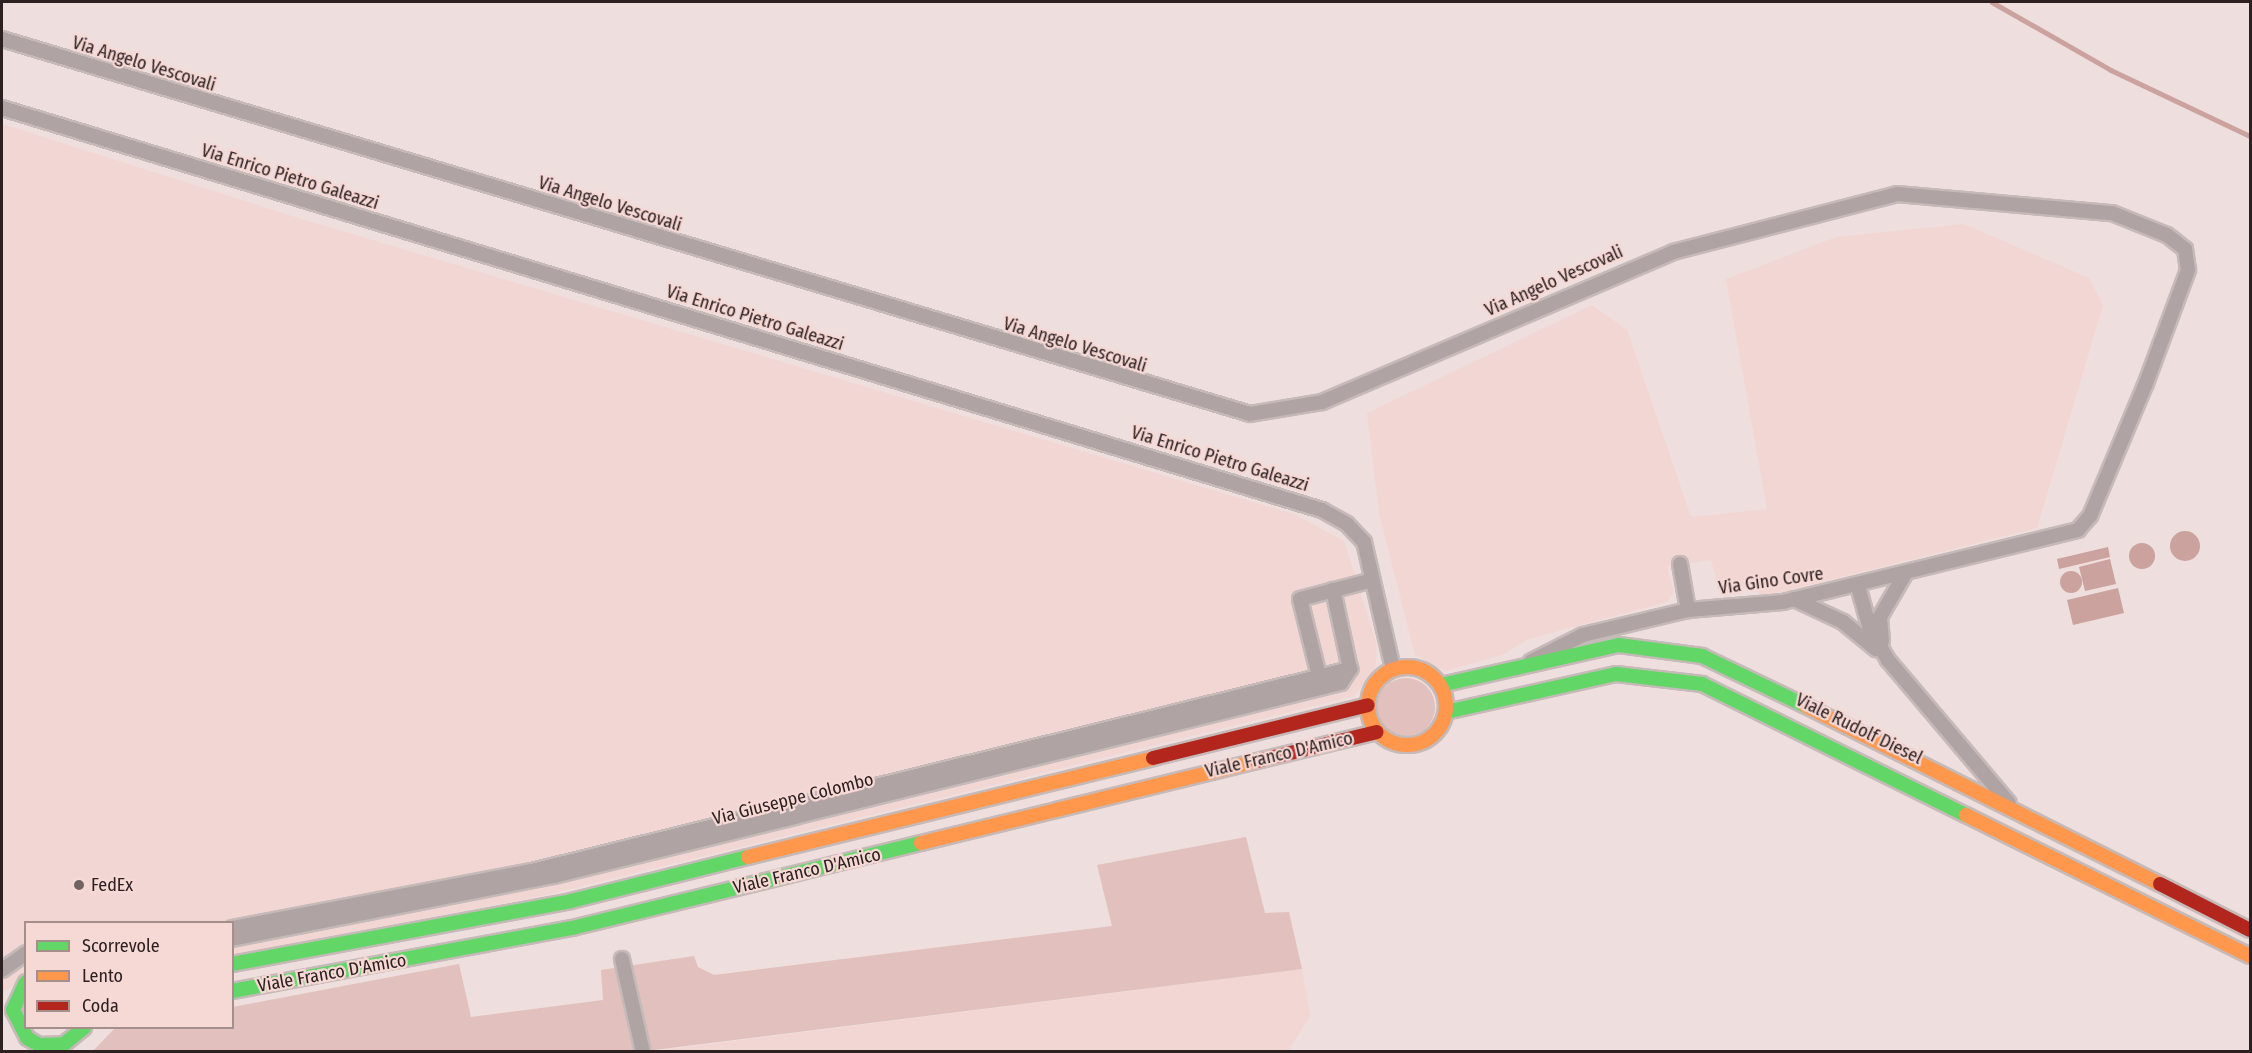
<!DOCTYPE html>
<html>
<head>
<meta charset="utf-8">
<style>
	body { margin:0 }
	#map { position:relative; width:2252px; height:1053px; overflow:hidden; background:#eededd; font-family:"Fira Sans Condensed",sans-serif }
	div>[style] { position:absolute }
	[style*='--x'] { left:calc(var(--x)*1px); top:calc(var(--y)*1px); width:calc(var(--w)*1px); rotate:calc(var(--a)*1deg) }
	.built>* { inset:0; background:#f2d6d3 }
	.green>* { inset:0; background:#e1c0bd }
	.round { border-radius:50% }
	.water>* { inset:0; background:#cba29e }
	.stream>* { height:4.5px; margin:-2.25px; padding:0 2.25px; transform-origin:2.25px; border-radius:2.25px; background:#cba29e }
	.roads { filter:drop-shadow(2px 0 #c6bab9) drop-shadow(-2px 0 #c6bab9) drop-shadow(0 2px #c6bab9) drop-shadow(0 -2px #c6bab9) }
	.street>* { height:14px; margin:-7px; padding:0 7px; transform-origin:7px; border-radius:7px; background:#afa4a3 }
	.fast>* { height:14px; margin:-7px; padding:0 7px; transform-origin:7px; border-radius:7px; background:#63d668 }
	.slow>* { height:14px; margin:-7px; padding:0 7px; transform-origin:7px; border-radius:7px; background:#ff974d }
	.slow>.ring { margin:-7px; padding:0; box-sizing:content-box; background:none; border:14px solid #ff974d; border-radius:50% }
	.jam>* { height:14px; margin:-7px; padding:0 7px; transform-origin:7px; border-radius:7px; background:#b3261e }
	.dots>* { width:16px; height:16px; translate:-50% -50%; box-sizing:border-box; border:3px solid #f6d8d5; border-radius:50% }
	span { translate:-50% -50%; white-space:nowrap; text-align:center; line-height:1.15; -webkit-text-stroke:4.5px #f6d8d5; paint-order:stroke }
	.street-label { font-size:18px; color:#2c2120 }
	.poi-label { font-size:18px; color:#2c2120 }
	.left { translate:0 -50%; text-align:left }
	.frame { position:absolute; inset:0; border:3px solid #2c2120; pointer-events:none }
	.legend { position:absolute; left:24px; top:921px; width:210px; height:108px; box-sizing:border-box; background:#f6d8d5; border:2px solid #a58f8d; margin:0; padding:8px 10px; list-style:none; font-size:18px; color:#2c2120 }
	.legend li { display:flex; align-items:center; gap:12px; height:30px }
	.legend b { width:30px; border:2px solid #a58f8d }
</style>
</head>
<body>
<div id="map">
	<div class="built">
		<div style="clip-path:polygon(2px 124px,295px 217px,1293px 514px,1344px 541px,1377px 645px,1375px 670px,1354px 696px,546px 895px,233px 955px,232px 922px,26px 922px,25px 979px,2px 993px)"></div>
		<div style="clip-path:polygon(1964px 224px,2089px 278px,2103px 305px,2037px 528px,1760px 597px,1758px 589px,1718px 585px,1711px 560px,1667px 567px,1674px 592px,1667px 602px,1528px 639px,1502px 655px,1445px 671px,1415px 655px,1379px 513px,1367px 413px,1592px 305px,1627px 330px,1691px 517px,1767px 509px,1726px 279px,1836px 237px)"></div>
		<div style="clip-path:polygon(1302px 969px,1310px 1016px,1288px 1051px,656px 1051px)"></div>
	</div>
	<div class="green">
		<div class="round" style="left:1377px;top:678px;width:58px;height:58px"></div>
		<div style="clip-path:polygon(1246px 837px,1265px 913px,1289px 912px,1302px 969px,646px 1051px,92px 1052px,114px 1029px,232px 1028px,233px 1007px,459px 964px,471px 1017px,603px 1000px,601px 970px,694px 956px,698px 967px,714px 975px,1112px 926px,1097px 865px)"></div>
	</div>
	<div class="water">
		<div class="round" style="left:2170px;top:531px;width:30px;height:30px"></div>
		<div class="round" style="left:2129px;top:543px;width:26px;height:26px"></div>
		<div style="clip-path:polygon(2108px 547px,2110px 557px,2059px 569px,2057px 559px)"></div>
		<div style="clip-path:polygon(2110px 559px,2116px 584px,2085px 591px,2079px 567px)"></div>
		<div class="round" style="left:2060px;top:571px;width:22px;height:22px"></div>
		<div style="clip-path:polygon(2118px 588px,2124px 613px,2073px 625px,2067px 600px)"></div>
	</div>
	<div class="stream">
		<div style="--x:1992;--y:2;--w:137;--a:29.7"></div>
		<div style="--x:2111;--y:70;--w:154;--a:25.4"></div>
	</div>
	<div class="roads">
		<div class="street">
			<div style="--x:2;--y:39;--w:1303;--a:16.72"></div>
			<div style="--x:1250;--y:414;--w:73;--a:-9.5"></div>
			<div style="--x:1322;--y:402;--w:382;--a:-23.1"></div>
			<div style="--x:1673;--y:252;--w:231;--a:-14.5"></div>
			<div style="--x:1897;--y:194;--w:216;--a:5.1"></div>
			<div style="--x:2112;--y:213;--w:59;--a:21.8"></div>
			<div style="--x:2167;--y:235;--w:23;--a:38"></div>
			<div style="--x:2185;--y:249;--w:21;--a:82"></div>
			<div style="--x:2188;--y:270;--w:121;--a:110.4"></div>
			<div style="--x:2146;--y:383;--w:144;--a:112.8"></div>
			<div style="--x:2090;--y:516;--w:18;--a:131"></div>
			<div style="--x:2078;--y:530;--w:304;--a:166.3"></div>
			<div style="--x:1783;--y:602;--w:95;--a:175.2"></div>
			<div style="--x:1688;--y:610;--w:108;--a:166.6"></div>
			<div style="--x:1583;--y:635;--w:59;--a:153"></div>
			<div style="--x:2;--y:108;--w:1380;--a:16.94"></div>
			<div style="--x:1322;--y:510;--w:29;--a:29"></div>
			<div style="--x:1347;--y:524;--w:25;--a:47"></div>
			<div style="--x:1364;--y:542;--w:130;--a:77.1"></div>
			<div style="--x:1680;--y:564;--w:47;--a:80.1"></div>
			<div style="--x:1858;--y:586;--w:45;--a:74.4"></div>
			<div style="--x:1870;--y:629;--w:36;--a:60"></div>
			<div style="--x:1888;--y:660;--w:187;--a:49.8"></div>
			<div style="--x:1794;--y:599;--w:54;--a:25.1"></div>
			<div style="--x:1843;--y:622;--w:43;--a:39.3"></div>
			<div style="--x:1882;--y:641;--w:24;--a:-95"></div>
			<div style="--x:1880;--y:617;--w:50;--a:-59.8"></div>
			<div style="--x:1319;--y:676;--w:79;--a:-103.9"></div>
			<div style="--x:1300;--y:599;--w:75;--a:-14.6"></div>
			<div style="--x:232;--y:928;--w:305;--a:-10.8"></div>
			<div style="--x:532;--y:871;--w:843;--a:-13.87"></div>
			<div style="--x:232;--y:939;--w:328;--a:-11.1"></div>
			<div style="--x:554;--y:876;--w:810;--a:-13.78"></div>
			<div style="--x:1341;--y:683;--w:17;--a:-57"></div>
			<div style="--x:1350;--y:669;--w:81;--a:-102.1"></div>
			<div style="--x:622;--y:959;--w:95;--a:77.3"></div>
			<div style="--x:2;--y:970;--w:29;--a:-35"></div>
		</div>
		<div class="fast">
			<div style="--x:1441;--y:685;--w:182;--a:-12.7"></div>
			<div style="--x:1619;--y:645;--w:84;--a:7.5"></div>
			<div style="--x:1702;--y:656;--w:115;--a:25.7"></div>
			<div style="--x:1446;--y:712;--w:174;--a:-12.6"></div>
			<div style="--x:1616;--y:674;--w:87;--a:6.6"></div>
			<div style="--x:1702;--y:684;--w:295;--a:26.4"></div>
			<div style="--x:232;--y:964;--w:345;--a:-10.5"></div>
			<div style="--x:571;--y:901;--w:182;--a:-14"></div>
			<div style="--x:26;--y:982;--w:31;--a:115"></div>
			<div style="--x:13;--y:1010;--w:31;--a:63"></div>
			<div style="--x:27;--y:1038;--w:14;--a:30"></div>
			<div style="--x:39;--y:1045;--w:25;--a:-2"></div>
			<div style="--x:64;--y:1044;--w:26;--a:-39"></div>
			<div style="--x:232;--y:991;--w:346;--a:-10.5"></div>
			<div style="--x:572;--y:928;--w:359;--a:-13.7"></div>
		</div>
		<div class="slow">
			<div class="ring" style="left:1368px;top:667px;width:64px;height:64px"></div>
			<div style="--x:1806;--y:706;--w:396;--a:26.7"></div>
			<div style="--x:1966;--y:815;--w:317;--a:26.4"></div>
			<div style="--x:921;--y:843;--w:346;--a:-13.7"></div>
			<div style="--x:748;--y:857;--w:417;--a:-13.7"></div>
		</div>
		<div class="jam">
			<div style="--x:1153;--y:758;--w:221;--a:-13.8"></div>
			<div style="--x:1257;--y:761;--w:123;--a:-13.6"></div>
			<div style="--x:2160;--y:884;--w:101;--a:27.1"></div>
		</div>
	</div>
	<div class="dots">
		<div style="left:79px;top:885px;background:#706362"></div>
	</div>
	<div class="street-label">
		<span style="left:144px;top:64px;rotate:17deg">Via Angelo Vescovali</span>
		<span style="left:290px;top:177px;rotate:17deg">Via Enrico Pietro Galeazzi</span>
		<span style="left:610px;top:204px;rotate:17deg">Via Angelo Vescovali</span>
		<span style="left:1554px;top:281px;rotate:-24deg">Via Angelo Vescovali</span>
		<span style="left:755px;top:318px;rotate:17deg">Via Enrico Pietro Galeazzi</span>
		<span style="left:1075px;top:345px;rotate:17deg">Via Angelo Vescovali</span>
		<span style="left:1220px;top:459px;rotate:17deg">Via Enrico Pietro Galeazzi</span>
		<span style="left:1771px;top:581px;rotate:-8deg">Via Gino Covre</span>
		<span style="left:1859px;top:729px;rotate:26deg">Viale Rudolf Diesel</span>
		<span style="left:1279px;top:755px;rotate:-13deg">Viale Franco D'Amico</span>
		<span style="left:793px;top:799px;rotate:-14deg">Via Giuseppe Colombo</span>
		<span style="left:807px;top:871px;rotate:-13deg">Viale Franco D'Amico</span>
		<span style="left:332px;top:973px;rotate:-10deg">Viale Franco D'Amico</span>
	</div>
	<div class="poi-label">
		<span class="left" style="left:91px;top:885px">FedEx</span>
	</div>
	<div class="frame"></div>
	<ul class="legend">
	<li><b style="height:8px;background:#63d668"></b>Scorrevole</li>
	<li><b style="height:8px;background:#ff974d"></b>Lento</li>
	<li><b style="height:8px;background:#b3261e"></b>Coda</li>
	</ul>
</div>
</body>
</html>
